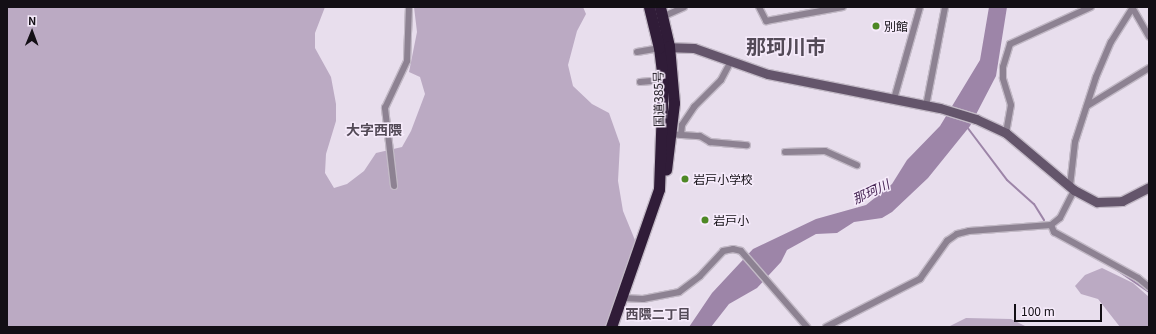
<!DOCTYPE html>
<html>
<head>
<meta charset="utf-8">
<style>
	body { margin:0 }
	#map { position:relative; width:1156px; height:334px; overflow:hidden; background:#e8deed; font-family:Georgia,"Noto Sans JP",serif }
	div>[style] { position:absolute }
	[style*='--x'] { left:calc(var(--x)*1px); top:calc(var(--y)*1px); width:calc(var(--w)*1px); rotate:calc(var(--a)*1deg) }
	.green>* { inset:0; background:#bbaac3 }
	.water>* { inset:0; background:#9d85a8 }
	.stream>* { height:2px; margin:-1px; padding:0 1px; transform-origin:1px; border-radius:1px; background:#9d85a8 }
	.roads { filter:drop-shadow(1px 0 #c2b9c6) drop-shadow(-1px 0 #c2b9c6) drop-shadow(0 1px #c2b9c6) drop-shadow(0 -1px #c2b9c6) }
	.street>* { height:6px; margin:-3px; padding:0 3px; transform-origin:3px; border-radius:3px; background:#8d8292 }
	.secondary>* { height:9px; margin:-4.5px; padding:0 4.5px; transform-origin:4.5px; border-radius:4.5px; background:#64556b }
	.highway>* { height:11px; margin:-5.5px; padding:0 5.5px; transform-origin:5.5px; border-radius:5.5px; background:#301c38 }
	.dots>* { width:11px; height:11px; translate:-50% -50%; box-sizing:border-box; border:2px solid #f6ebfb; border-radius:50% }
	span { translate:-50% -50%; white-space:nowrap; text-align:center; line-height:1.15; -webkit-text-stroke:3px #f6ebfb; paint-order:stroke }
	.poi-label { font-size:12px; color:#130f15 }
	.left { translate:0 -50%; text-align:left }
	.street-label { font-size:12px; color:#130f15 }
	.water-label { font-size:13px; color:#452453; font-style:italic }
	.neighbourhood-label { font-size:13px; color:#534a57; font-weight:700 }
	.quarter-label { font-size:14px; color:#534a57; font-weight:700 }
	.town-label { font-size:20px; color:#534a57; font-weight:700 }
	.frame { position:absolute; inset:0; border:8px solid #130f15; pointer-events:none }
	.north { position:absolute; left:12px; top:12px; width:40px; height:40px; -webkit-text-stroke:3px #f6ebfb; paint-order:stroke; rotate:1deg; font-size:11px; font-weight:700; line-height:16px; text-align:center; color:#130f15 }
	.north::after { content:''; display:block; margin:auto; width:14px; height:18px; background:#130f15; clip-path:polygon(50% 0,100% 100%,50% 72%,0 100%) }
	.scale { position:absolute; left:1014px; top:304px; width:88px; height:18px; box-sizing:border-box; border:2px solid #130f15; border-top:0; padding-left:5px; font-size:12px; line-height:14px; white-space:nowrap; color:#130f15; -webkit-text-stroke:3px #f6ebfb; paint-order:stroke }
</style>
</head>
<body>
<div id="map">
	<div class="green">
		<div style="clip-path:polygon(7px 7px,325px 7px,315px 33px,315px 48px,331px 77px,336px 104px,336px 121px,326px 154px,325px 173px,334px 188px,347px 184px,364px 171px,376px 153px,402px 147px,411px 131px,425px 94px,420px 77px,409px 72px,417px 32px,414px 7px,583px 7px,586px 14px,577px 31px,568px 65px,573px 86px,592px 104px,609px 113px,620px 144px,618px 181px,623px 211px,637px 245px,607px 327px,7px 327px)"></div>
		<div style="clip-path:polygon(1102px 268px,1133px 283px,1149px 297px,1149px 327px,1120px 327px,1098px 299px,1081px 294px,1075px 286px,1085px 275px)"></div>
		<div style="clip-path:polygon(966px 318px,1011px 319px,1027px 327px,948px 327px)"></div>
	</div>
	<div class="water">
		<div style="clip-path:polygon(989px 7px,1007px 7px,996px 76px,970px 126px,928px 178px,892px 212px,882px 218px,854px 222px,837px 233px,816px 234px,787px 250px,781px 262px,757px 288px,729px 304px,711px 327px,689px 327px,712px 293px,753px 249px,816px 219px,866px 205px,892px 184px,907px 160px,940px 126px,980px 60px)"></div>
	</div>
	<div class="stream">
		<div style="--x:967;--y:127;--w:66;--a:53"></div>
		<div style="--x:1007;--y:180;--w:36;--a:42"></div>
		<div style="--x:1034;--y:204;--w:19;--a:58"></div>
		<div style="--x:1114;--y:268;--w:42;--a:34.4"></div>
	</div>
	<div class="roads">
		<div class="street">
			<div style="--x:759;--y:7;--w:16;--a:63"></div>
			<div style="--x:766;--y:21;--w:78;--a:-10.3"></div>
			<div style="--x:1132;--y:7;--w:34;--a:60"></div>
			<div style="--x:662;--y:17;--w:24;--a:-24"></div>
			<div style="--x:637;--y:52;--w:22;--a:-10"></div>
			<div style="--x:640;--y:82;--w:23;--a:-5"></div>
			<div style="--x:894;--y:99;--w:96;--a:-74.2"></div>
			<div style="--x:926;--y:106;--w:101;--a:-79.1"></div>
			<div style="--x:1087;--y:106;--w:73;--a:-31.5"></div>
			<div style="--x:1006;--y:133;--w:28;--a:-80"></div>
			<div style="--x:1011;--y:105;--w:28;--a:-107"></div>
			<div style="--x:1003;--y:78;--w:11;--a:-90"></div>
			<div style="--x:1003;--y:67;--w:24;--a:-73"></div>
			<div style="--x:1010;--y:44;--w:89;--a:-24.6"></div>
			<div style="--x:668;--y:134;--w:32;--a:4"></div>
			<div style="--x:700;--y:136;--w:12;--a:31"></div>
			<div style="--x:710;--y:142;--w:37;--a:5"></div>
			<div style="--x:681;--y:135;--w:10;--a:-84"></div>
			<div style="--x:682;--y:125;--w:22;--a:-56"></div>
			<div style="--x:694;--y:107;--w:38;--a:-45"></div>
			<div style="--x:721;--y:80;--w:21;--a:-62"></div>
			<div style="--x:785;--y:152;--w:40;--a:-1.4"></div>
			<div style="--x:825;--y:151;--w:35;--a:24"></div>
			<div style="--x:394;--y:186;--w:79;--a:-96.6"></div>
			<div style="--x:385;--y:108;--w:52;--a:-64.9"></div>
			<div style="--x:407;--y:61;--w:54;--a:-87.9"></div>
			<div style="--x:1070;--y:186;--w:44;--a:-83.5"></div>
			<div style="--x:1075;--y:142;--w:68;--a:-72.1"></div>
			<div style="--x:1096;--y:77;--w:38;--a:-67"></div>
			<div style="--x:1111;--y:42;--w:41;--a:-57.8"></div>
			<div style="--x:1051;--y:225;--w:8;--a:67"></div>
			<div style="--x:1054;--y:232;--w:96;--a:28.7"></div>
			<div style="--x:1138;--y:278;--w:14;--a:39"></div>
			<div style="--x:622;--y:298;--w:21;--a:3"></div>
			<div style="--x:643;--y:299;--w:37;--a:-11"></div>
			<div style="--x:679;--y:292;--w:26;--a:-37"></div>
			<div style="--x:700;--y:276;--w:34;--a:-47"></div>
			<div style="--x:723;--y:251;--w:10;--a:-11"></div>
			<div style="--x:733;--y:249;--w:8;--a:14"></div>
			<div style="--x:741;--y:251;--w:101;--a:49"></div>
			<div style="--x:826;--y:327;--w:106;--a:-27.1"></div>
			<div style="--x:920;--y:279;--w:47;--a:-54.6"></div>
			<div style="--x:947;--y:241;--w:12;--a:-35"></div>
			<div style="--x:957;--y:234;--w:12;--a:-14"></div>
			<div style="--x:969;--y:231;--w:82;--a:-4.2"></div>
			<div style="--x:1051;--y:225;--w:11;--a:-38"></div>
			<div style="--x:1060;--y:218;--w:31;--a:-63"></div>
		</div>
		<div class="secondary">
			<div style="--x:663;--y:47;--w:31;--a:2"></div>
			<div style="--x:694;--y:48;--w:78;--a:19.4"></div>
			<div style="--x:768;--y:74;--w:175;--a:11.2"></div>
			<div style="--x:940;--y:108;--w:38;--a:17"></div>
			<div style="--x:976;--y:119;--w:33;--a:25"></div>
			<div style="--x:1006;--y:133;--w:89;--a:40"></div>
			<div style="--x:1074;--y:190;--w:26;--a:28"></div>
			<div style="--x:1097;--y:202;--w:25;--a:-2"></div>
			<div style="--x:1122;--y:201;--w:30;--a:-27"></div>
		</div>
		<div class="highway">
			<div style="--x:660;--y:7;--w:40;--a:77"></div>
			<div style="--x:669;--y:46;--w:57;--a:85"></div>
			<div style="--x:674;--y:103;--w:67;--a:96.8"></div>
			<div style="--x:611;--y:327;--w:146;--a:-70.8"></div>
			<div style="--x:659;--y:189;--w:109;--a:-87.9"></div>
			<div style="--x:663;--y:80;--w:32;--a:-97"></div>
			<div style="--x:659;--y:48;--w:42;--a:-103.7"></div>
		</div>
	</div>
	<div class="dots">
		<div style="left:876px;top:26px;background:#4e8825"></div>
		<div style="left:685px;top:179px;background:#4e8825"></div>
		<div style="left:705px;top:220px;background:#4e8825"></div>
	</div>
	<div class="poi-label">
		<span class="left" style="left:884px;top:26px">別館</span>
		<span class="left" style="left:693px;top:179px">岩戸小学校</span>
		<span class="left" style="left:713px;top:220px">岩戸小</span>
	</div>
	<div class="street-label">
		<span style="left:658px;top:99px;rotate:-91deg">国道385号</span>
	</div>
	<div class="water-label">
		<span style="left:871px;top:192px;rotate:-25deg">那珂川</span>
	</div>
	<div class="neighbourhood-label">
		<span style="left:658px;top:314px">西隈二丁目</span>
	</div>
	<div class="quarter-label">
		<span style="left:374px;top:129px">大字西隈</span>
	</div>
	<div class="town-label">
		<span style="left:786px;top:45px">那珂川市</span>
	</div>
	<div class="frame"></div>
	<div class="north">N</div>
	<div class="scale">100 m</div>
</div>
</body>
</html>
